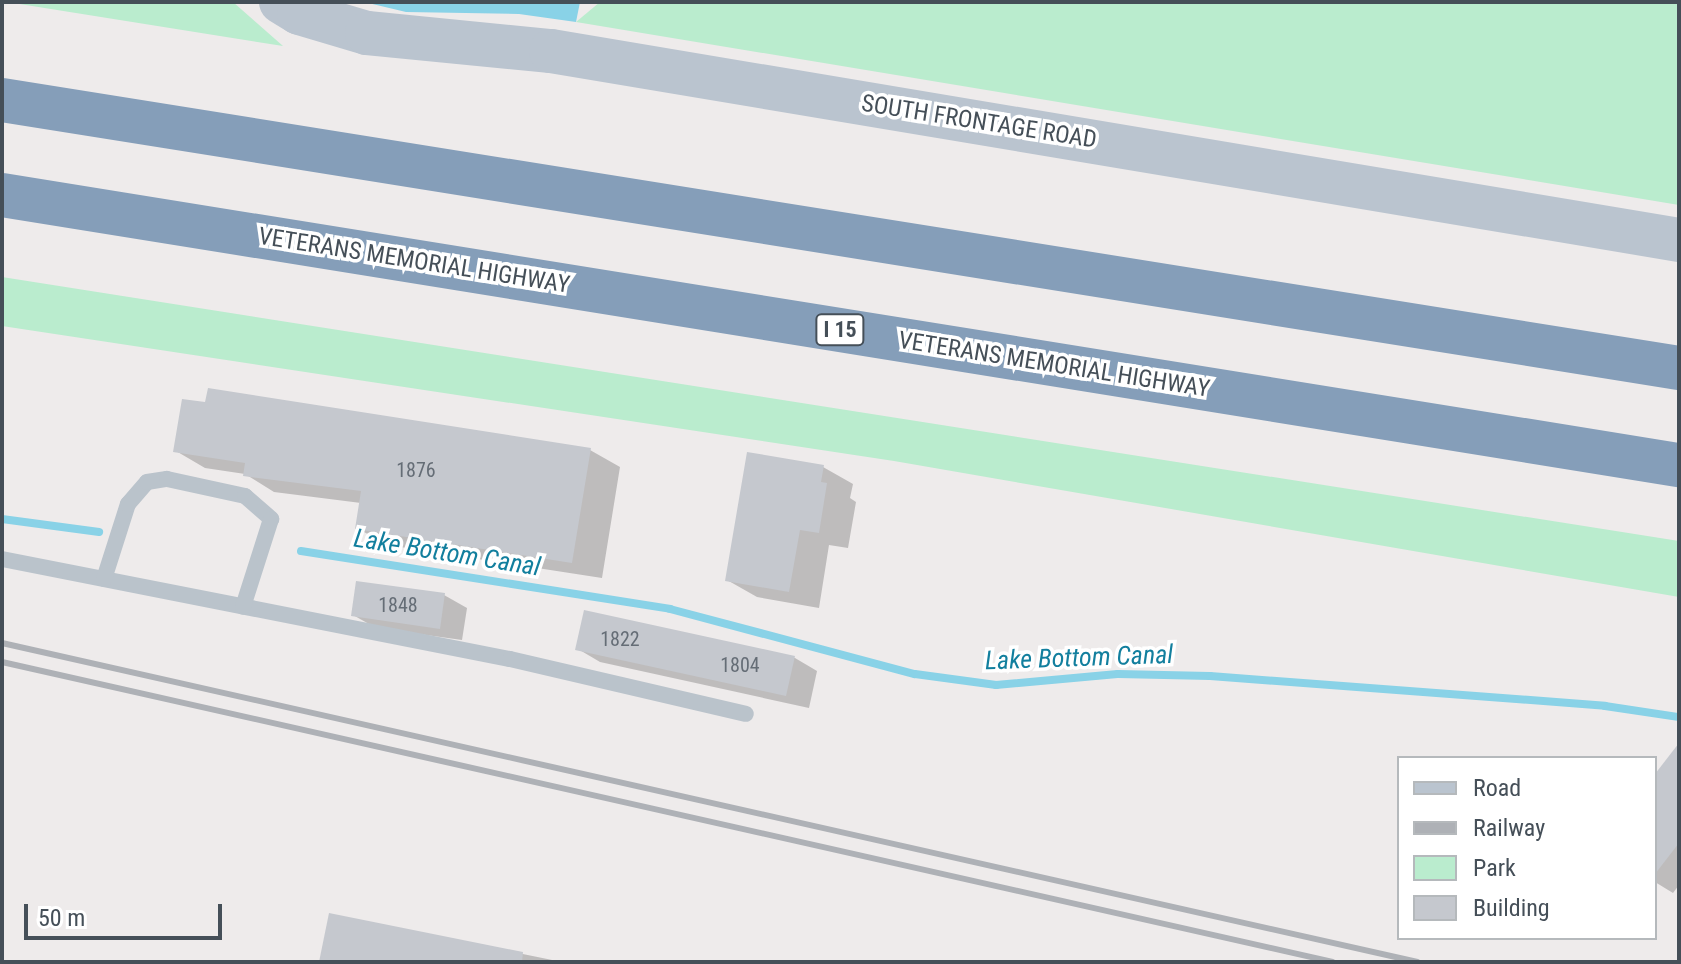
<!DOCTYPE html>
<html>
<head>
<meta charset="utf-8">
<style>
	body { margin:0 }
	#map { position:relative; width:1681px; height:964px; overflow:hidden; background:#eeebeb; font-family:"Roboto Condensed",sans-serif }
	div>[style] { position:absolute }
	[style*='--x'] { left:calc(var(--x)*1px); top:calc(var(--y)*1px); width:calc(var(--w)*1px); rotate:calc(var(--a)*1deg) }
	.green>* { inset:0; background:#baecce }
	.water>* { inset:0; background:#89d2e7 }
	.shadow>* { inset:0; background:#0003 }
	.stream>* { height:8px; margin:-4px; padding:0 4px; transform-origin:4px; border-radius:4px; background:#89d2e7 }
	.building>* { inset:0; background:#c5c8ce }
	.lane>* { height:16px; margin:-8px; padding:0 8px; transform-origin:8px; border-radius:8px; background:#bac3cb }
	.secondary>* { height:44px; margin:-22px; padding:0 22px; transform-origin:22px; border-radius:22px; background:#bac4cf }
	.highway>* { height:44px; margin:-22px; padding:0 22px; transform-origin:22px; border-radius:22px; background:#859eb9 }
	.rail>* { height:6px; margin:-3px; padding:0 3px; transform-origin:3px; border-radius:3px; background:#aeb1b6 }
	span { translate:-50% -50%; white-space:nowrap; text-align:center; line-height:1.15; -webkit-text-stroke:7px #fff; paint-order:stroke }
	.number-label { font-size:20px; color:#656d76 }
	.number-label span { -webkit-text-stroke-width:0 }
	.shield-label span { padding:2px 6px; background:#fff; border:2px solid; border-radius:6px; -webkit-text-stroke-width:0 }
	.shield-label { font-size:22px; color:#454f58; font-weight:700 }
	.street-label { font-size:24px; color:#454f58 }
	.water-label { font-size:26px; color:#127f9e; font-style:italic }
	.frame { position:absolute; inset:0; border:4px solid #454f58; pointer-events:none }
	.legend { position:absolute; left:1397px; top:756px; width:260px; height:184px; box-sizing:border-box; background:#fff; border:2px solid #b5b9bc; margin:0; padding:10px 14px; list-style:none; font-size:24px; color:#454f58 }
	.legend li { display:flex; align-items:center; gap:16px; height:40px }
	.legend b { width:40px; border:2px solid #b5b9bc }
	.scale { position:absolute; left:24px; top:904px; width:198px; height:36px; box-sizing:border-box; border:4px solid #454f58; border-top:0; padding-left:10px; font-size:24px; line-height:28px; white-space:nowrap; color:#454f58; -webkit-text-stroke:6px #fff; paint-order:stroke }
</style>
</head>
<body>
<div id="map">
	<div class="green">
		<div style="clip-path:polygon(7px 2px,233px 2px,283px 46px)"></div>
		<div style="clip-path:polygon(600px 2px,1679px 2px,1679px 205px,576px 22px)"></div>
		<div style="clip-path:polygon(2px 277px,1679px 541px,1679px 597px,894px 461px,2px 326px)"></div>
	</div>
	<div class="water">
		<div style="clip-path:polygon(364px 2px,580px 2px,576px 22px,519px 14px,406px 12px)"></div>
	</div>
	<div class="shadow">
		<div style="clip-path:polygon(590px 450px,620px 467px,602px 578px,387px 545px,357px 528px,361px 503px,274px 492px,245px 474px,205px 468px,176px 451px)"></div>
		<div style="clip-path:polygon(823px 467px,853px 484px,850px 498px,856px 502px,848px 548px,829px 545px,819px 608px,757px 597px,727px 580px)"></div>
		<div style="clip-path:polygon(444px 595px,467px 608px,462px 640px,376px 628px,353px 615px)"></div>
		<div style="clip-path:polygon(586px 612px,795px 658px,817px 671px,809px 708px,600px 662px,578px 649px)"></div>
		<div style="clip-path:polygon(1679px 751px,1679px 885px,1673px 893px,1655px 882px,1655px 777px)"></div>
		<div style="clip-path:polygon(330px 915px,562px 962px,321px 962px)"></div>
	</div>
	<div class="stream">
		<div style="--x:2;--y:519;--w:98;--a:7.6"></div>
		<div style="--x:301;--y:551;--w:374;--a:8.9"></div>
		<div style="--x:670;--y:609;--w:253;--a:14.9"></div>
		<div style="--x:915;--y:674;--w:82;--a:7.7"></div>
		<div style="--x:996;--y:685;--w:122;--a:-5.2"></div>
		<div style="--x:1118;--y:674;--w:92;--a:1.2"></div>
		<div style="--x:1210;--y:676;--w:396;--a:4.3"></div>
		<div style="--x:1605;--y:706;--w:75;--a:8.5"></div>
	</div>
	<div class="building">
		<div style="clip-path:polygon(208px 388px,591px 448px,572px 563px,355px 529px,361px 491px,243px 476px,245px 463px,173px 452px,182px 399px,205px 402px)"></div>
		<div style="clip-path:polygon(747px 452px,824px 465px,821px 482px,827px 483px,819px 533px,800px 530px,789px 592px,725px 581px)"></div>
		<div style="clip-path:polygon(356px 581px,445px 593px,440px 629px,351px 616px)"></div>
		<div style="clip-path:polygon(584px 610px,795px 656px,786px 696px,575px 650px)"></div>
		<div style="clip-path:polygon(1679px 743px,1679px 843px,1655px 874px,1655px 774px)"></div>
		<div style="clip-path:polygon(329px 913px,523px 952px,522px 962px,319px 962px)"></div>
	</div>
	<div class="lane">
		<div style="--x:2;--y:559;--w:518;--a:11.14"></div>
		<div style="--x:510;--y:659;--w:242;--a:13.1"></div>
		<div style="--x:104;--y:579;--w:79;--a:-72.3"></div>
		<div style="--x:128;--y:504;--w:29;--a:-49"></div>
		<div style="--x:147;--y:482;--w:20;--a:-9"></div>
		<div style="--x:167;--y:479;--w:80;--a:12.3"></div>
		<div style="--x:245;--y:496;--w:35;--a:41"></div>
		<div style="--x:271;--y:519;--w:92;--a:107.7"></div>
	</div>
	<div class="secondary">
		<div style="--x:281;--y:2;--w:21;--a:31"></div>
		<div style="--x:299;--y:13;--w:71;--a:16.4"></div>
		<div style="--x:367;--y:33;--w:185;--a:5.6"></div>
		<div style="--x:551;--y:51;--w:1144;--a:9.51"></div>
	</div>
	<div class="highway">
		<div style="--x:2;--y:100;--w:1698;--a:9.08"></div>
		<div style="--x:2;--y:195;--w:1699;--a:9.15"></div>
	</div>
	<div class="rail">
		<div style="--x:2;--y:643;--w:1451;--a:12.7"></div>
		<div style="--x:2;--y:662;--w:1364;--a:12.7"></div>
	</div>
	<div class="number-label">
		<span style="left:416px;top:470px">1876</span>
		<span style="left:398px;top:605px">1848</span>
		<span style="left:620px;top:639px">1822</span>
		<span style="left:740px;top:665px">1804</span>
	</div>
	<div class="shield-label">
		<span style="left:840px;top:330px">I 15</span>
	</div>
	<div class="street-label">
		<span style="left:979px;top:122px;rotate:9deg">SOUTH FRONTAGE ROAD</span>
		<span style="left:414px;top:261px;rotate:9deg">VETERANS MEMORIAL HIGHWAY</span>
		<span style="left:1054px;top:365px;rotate:9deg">VETERANS MEMORIAL HIGHWAY</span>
	</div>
	<div class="water-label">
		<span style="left:447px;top:553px;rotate:9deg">Lake Bottom Canal</span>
		<span style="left:1079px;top:658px;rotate:-2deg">Lake Bottom Canal</span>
	</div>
	<div class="frame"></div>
	<ul class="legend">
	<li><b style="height:10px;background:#bac4cf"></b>Road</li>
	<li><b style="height:10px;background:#aeb1b6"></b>Railway</li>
	<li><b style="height:22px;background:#baecce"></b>Park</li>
	<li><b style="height:22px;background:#c5c8ce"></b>Building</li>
	</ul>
	<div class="scale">50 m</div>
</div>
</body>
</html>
